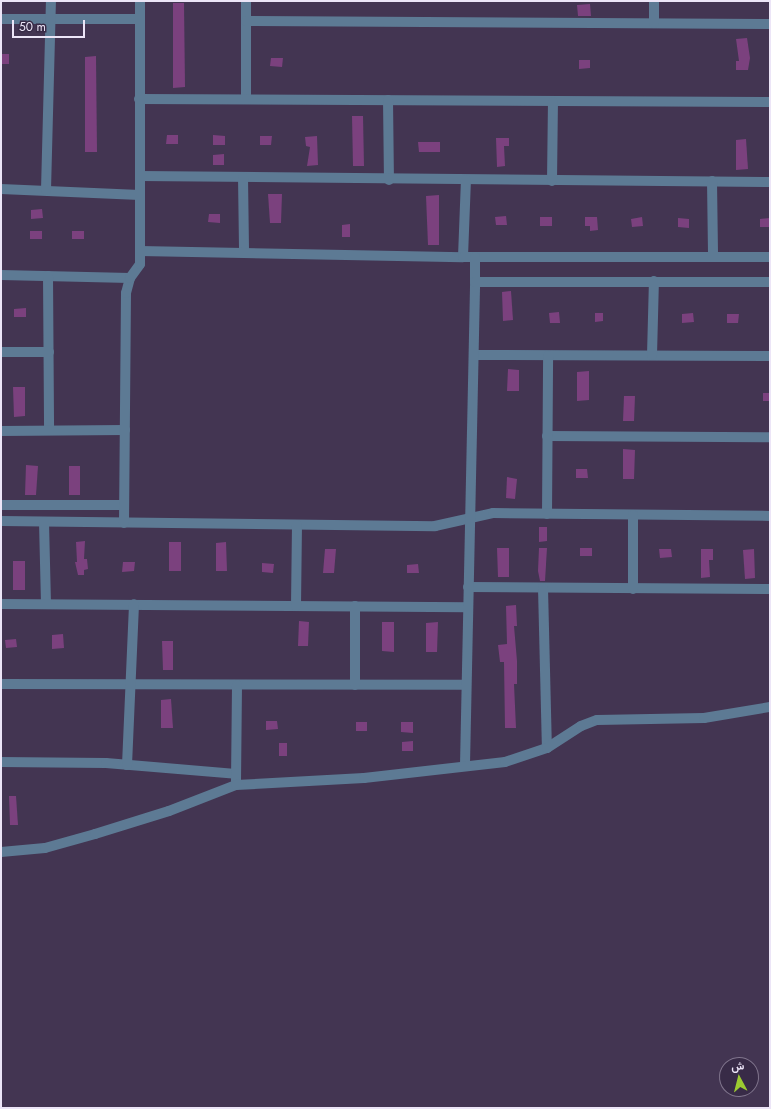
<!DOCTYPE html>
<html>
<head>
<meta charset="utf-8">
<style>
	body { margin:0 }
	#map { position:relative; width:771px; height:1109px; overflow:hidden; background:#433552; font-family:Jost,Vazirmatn,sans-serif }
	div>[style] { position:absolute }
	[style*='--x'] { left:calc(var(--x)*1px); top:calc(var(--y)*1px); width:calc(var(--w)*1px); rotate:calc(var(--a)*1deg) }
	.building>* { inset:0; background:#7b417e }
	.minor>* { height:10px; margin:-5px; padding:0 5px; transform-origin:5px; border-radius:5px; background:#5d7a94 }
	span { translate:-50% -50%; white-space:nowrap; text-align:center; line-height:1.15; -webkit-text-stroke:3px #382b47; paint-order:stroke }
	.frame { position:absolute; inset:0; border:2px solid #ece5f7; pointer-events:none }
	.north { position:absolute; left:719px; top:1057px; width:40px; height:40px; box-sizing:border-box; background:#382b47; border:1px solid #80758d; border-radius:50%; rotate:353deg; font-size:11px; font-weight:700; line-height:16px; text-align:center; color:#ece5f7 }
	.north::after { content:''; display:block; margin:auto; width:14px; height:18px; background:#9cca31; clip-path:polygon(50% 0,100% 100%,50% 72%,0 100%) }
	.scale { position:absolute; left:12px; top:20px; width:73px; height:18px; box-sizing:border-box; border:2px solid #ece5f7; border-top:0; padding-left:5px; font-size:12px; line-height:14px; white-space:nowrap; color:#ece5f7; -webkit-text-stroke:3px #382b47; paint-order:stroke }
</style>
</head>
<body>
<div id="map">
	<div class="building">
		<div style="clip-path:polygon(173px 3px,184px 3px,185px 87px,173px 88px)"></div>
		<div style="clip-path:polygon(590px 4px,591px 16px,578px 16px,577px 5px)"></div>
		<div style="clip-path:polygon(747px 38px,750px 58px,748px 70px,736px 70px,736px 61px,739px 61px,736px 39px)"></div>
		<div style="clip-path:polygon(1px 54px,9px 54px,9px 64px,1px 64px)"></div>
		<div style="clip-path:polygon(96px 56px,97px 152px,85px 152px,85px 57px)"></div>
		<div style="clip-path:polygon(271px 58px,283px 58px,282px 67px,270px 66px)"></div>
		<div style="clip-path:polygon(579px 60px,590px 60px,590px 68px,579px 69px)"></div>
		<div style="clip-path:polygon(352px 116px,363px 116px,364px 166px,353px 166px)"></div>
		<div style="clip-path:polygon(167px 135px,178px 135px,178px 144px,166px 144px)"></div>
		<div style="clip-path:polygon(213px 135px,225px 136px,225px 145px,213px 145px)"></div>
		<div style="clip-path:polygon(260px 136px,272px 136px,271px 145px,260px 145px)"></div>
		<div style="clip-path:polygon(317px 136px,318px 165px,307px 166px,310px 147px,306px 146px,305px 137px)"></div>
		<div style="clip-path:polygon(496px 138px,509px 138px,509px 146px,504px 146px,505px 166px,497px 167px)"></div>
		<div style="clip-path:polygon(746px 139px,748px 169px,736px 170px,736px 140px)"></div>
		<div style="clip-path:polygon(418px 142px,440px 142px,440px 152px,419px 152px)"></div>
		<div style="clip-path:polygon(224px 154px,224px 165px,213px 165px,213px 155px)"></div>
		<div style="clip-path:polygon(268px 194px,282px 194px,281px 223px,270px 223px)"></div>
		<div style="clip-path:polygon(439px 195px,439px 245px,428px 245px,426px 196px)"></div>
		<div style="clip-path:polygon(42px 209px,43px 218px,31px 219px,31px 210px)"></div>
		<div style="clip-path:polygon(209px 214px,220px 214px,220px 223px,208px 222px)"></div>
		<div style="clip-path:polygon(506px 216px,507px 225px,496px 225px,495px 217px)"></div>
		<div style="clip-path:polygon(540px 217px,552px 217px,552px 226px,540px 226px)"></div>
		<div style="clip-path:polygon(585px 217px,597px 217px,598px 230px,590px 231px,590px 226px,585px 226px)"></div>
		<div style="clip-path:polygon(642px 217px,643px 226px,632px 227px,631px 219px)"></div>
		<div style="clip-path:polygon(678px 218px,689px 219px,689px 228px,678px 227px)"></div>
		<div style="clip-path:polygon(770px 218px,770px 227px,760px 227px,760px 219px)"></div>
		<div style="clip-path:polygon(350px 224px,350px 237px,342px 237px,342px 225px)"></div>
		<div style="clip-path:polygon(30px 231px,42px 231px,42px 239px,30px 239px)"></div>
		<div style="clip-path:polygon(72px 231px,84px 231px,84px 239px,72px 239px)"></div>
		<div style="clip-path:polygon(511px 291px,513px 320px,503px 321px,502px 292px)"></div>
		<div style="clip-path:polygon(26px 308px,26px 317px,14px 317px,14px 309px)"></div>
		<div style="clip-path:polygon(559px 312px,560px 323px,550px 323px,549px 313px)"></div>
		<div style="clip-path:polygon(595px 313px,603px 313px,603px 321px,595px 322px)"></div>
		<div style="clip-path:polygon(693px 313px,694px 322px,682px 323px,682px 314px)"></div>
		<div style="clip-path:polygon(727px 314px,739px 314px,738px 323px,727px 323px)"></div>
		<div style="clip-path:polygon(508px 369px,519px 370px,519px 391px,507px 391px)"></div>
		<div style="clip-path:polygon(589px 371px,589px 400px,577px 401px,577px 372px)"></div>
		<div style="clip-path:polygon(13px 387px,25px 387px,25px 416px,14px 417px)"></div>
		<div style="clip-path:polygon(763px 393px,770px 393px,770px 401px,763px 401px)"></div>
		<div style="clip-path:polygon(624px 396px,635px 396px,634px 421px,623px 421px)"></div>
		<div style="clip-path:polygon(623px 449px,635px 450px,634px 479px,623px 479px)"></div>
		<div style="clip-path:polygon(26px 465px,38px 466px,36px 495px,25px 495px)"></div>
		<div style="clip-path:polygon(69px 466px,80px 466px,80px 495px,69px 495px)"></div>
		<div style="clip-path:polygon(576px 469px,587px 469px,588px 478px,576px 478px)"></div>
		<div style="clip-path:polygon(507px 477px,517px 479px,515px 499px,506px 498px)"></div>
		<div style="clip-path:polygon(539px 527px,547px 527px,547px 541px,539px 542px)"></div>
		<div style="clip-path:polygon(85px 541px,84px 559px,87px 559px,88px 569px,84px 570px,84px 575px,78px 575px,75px 562px,77px 562px,76px 542px)"></div>
		<div style="clip-path:polygon(169px 542px,181px 542px,181px 571px,169px 571px)"></div>
		<div style="clip-path:polygon(226px 542px,227px 571px,216px 571px,216px 543px)"></div>
		<div style="clip-path:polygon(497px 548px,509px 548px,509px 577px,498px 577px)"></div>
		<div style="clip-path:polygon(539px 548px,547px 548px,545px 581px,540px 581px,538px 571px)"></div>
		<div style="clip-path:polygon(580px 548px,592px 548px,592px 556px,580px 556px)"></div>
		<div style="clip-path:polygon(325px 549px,336px 549px,334px 573px,323px 573px)"></div>
		<div style="clip-path:polygon(659px 549px,671px 549px,672px 557px,660px 558px)"></div>
		<div style="clip-path:polygon(701px 549px,713px 549px,713px 560px,709px 560px,710px 577px,701px 578px)"></div>
		<div style="clip-path:polygon(754px 549px,755px 578px,745px 579px,743px 550px)"></div>
		<div style="clip-path:polygon(13px 561px,25px 561px,25px 590px,13px 590px)"></div>
		<div style="clip-path:polygon(123px 562px,135px 562px,134px 571px,122px 572px)"></div>
		<div style="clip-path:polygon(262px 563px,274px 564px,273px 573px,262px 572px)"></div>
		<div style="clip-path:polygon(418px 564px,419px 573px,407px 573px,407px 565px)"></div>
		<div style="clip-path:polygon(516px 605px,517px 626px,514px 626px,517px 661px,517px 684px,514px 684px,516px 728px,505px 728px,504px 662px,500px 662px,498px 645px,507px 644px,506px 606px)"></div>
		<div style="clip-path:polygon(299px 621px,309px 622px,308px 646px,298px 646px)"></div>
		<div style="clip-path:polygon(382px 622px,394px 622px,394px 652px,382px 651px)"></div>
		<div style="clip-path:polygon(438px 622px,437px 652px,426px 652px,426px 623px)"></div>
		<div style="clip-path:polygon(63px 634px,64px 648px,52px 649px,52px 635px)"></div>
		<div style="clip-path:polygon(16px 639px,17px 647px,6px 648px,5px 640px)"></div>
		<div style="clip-path:polygon(162px 641px,173px 641px,173px 670px,163px 670px)"></div>
		<div style="clip-path:polygon(171px 699px,173px 728px,161px 728px,161px 700px)"></div>
		<div style="clip-path:polygon(266px 721px,277px 721px,278px 729px,266px 730px)"></div>
		<div style="clip-path:polygon(356px 722px,367px 722px,367px 731px,356px 731px)"></div>
		<div style="clip-path:polygon(401px 722px,413px 722px,413px 733px,401px 732px)"></div>
		<div style="clip-path:polygon(413px 741px,413px 751px,402px 751px,402px 742px)"></div>
		<div style="clip-path:polygon(279px 743px,287px 743px,287px 756px,279px 756px)"></div>
		<div style="clip-path:polygon(9px 796px,16px 796px,18px 825px,10px 825px)"></div>
	</div>
	<div class="minor">
		<div style="--x:246;--y:1;--w:98;--a:90"></div>
		<div style="--x:1;--y:19;--w:139;--a:0"></div>
		<div style="--x:246;--y:21;--w:524;--a:0.33"></div>
		<div style="--x:654;--y:23;--w:22;--a:-90"></div>
		<div style="--x:139;--y:99;--w:631;--a:0.27"></div>
		<div style="--x:388;--y:100;--w:80;--a:89.3"></div>
		<div style="--x:140;--y:176;--w:630;--a:0.55"></div>
		<div style="--x:243;--y:177;--w:75;--a:89.2"></div>
		<div style="--x:552;--y:181;--w:79;--a:-89.3"></div>
		<div style="--x:712;--y:181;--w:76;--a:89.2"></div>
		<div style="--x:1;--y:189;--w:139;--a:2.5"></div>
		<div style="--x:46;--y:190;--w:189;--a:-88.5"></div>
		<div style="--x:140;--y:251;--w:323;--a:1.1"></div>
		<div style="--x:463;--y:257;--w:77;--a:-87.8"></div>
		<div style="--x:463;--y:257;--w:307;--a:0"></div>
		<div style="--x:1;--y:275;--w:129;--a:1.3"></div>
		<div style="--x:48;--y:276;--w:154;--a:89.6"></div>
		<div style="--x:475;--y:282;--w:25;--a:-90"></div>
		<div style="--x:1;--y:352;--w:48;--a:0"></div>
		<div style="--x:475;--y:355;--w:295;--a:0.2"></div>
		<div style="--x:652;--y:355;--w:74;--a:-88.5"></div>
		<div style="--x:1;--y:431;--w:124;--a:-0.5"></div>
		<div style="--x:547;--y:436;--w:223;--a:0.3"></div>
		<div style="--x:1;--y:505;--w:123;--a:0"></div>
		<div style="--x:547;--y:514;--w:158;--a:-89.6"></div>
		<div style="--x:1;--y:521;--w:434;--a:0.7"></div>
		<div style="--x:435;--y:526;--w:59;--a:-12.6"></div>
		<div style="--x:493;--y:513;--w:277;--a:0.6"></div>
		<div style="--x:44;--y:522;--w:82;--a:88.6"></div>
		<div style="--x:124;--y:523;--w:230;--a:-89.5"></div>
		<div style="--x:126;--y:293;--w:16;--a:-75"></div>
		<div style="--x:130;--y:278;--w:17;--a:-54"></div>
		<div style="--x:140;--y:264;--w:263;--a:-90"></div>
		<div style="--x:468;--y:587;--w:302;--a:0.4"></div>
		<div style="--x:543;--y:588;--w:160;--a:88.6"></div>
		<div style="--x:633;--y:589;--w:74;--a:-90"></div>
		<div style="--x:1;--y:604;--w:466;--a:0.4"></div>
		<div style="--x:296;--y:606;--w:81;--a:-89.3"></div>
		<div style="--x:1;--y:684;--w:465;--a:0.1"></div>
		<div style="--x:355;--y:685;--w:79;--a:-90"></div>
		<div style="--x:1;--y:762;--w:105;--a:0.5"></div>
		<div style="--x:106;--y:763;--w:130;--a:4.8"></div>
		<div style="--x:127;--y:765;--w:161;--a:-87.5"></div>
		<div style="--x:465;--y:765;--w:483;--a:-88.8"></div>
		<div style="--x:475;--y:282;--w:295;--a:0"></div>
		<div style="--x:236;--y:781;--w:96;--a:-89.4"></div>
		<div style="--x:1;--y:852;--w:44;--a:-5.2"></div>
		<div style="--x:45;--y:848;--w:52;--a:-15.6"></div>
		<div style="--x:95;--y:834;--w:77;--a:-17.3"></div>
		<div style="--x:169;--y:811;--w:72;--a:-21.2"></div>
		<div style="--x:236;--y:785;--w:128;--a:-3.1"></div>
		<div style="--x:364;--y:778;--w:142;--a:-6.5"></div>
		<div style="--x:505;--y:762;--w:44;--a:-18.4"></div>
		<div style="--x:547;--y:748;--w:40;--a:-32.9"></div>
		<div style="--x:581;--y:726;--w:17;--a:-21"></div>
		<div style="--x:597;--y:720;--w:107;--a:-1.1"></div>
		<div style="--x:704;--y:718;--w:67;--a:-9.5"></div>
	</div>
	<div class="frame"></div>
	<div class="north">ش</div>
	<div class="scale">50 m</div>
</div>
</body>
</html>
